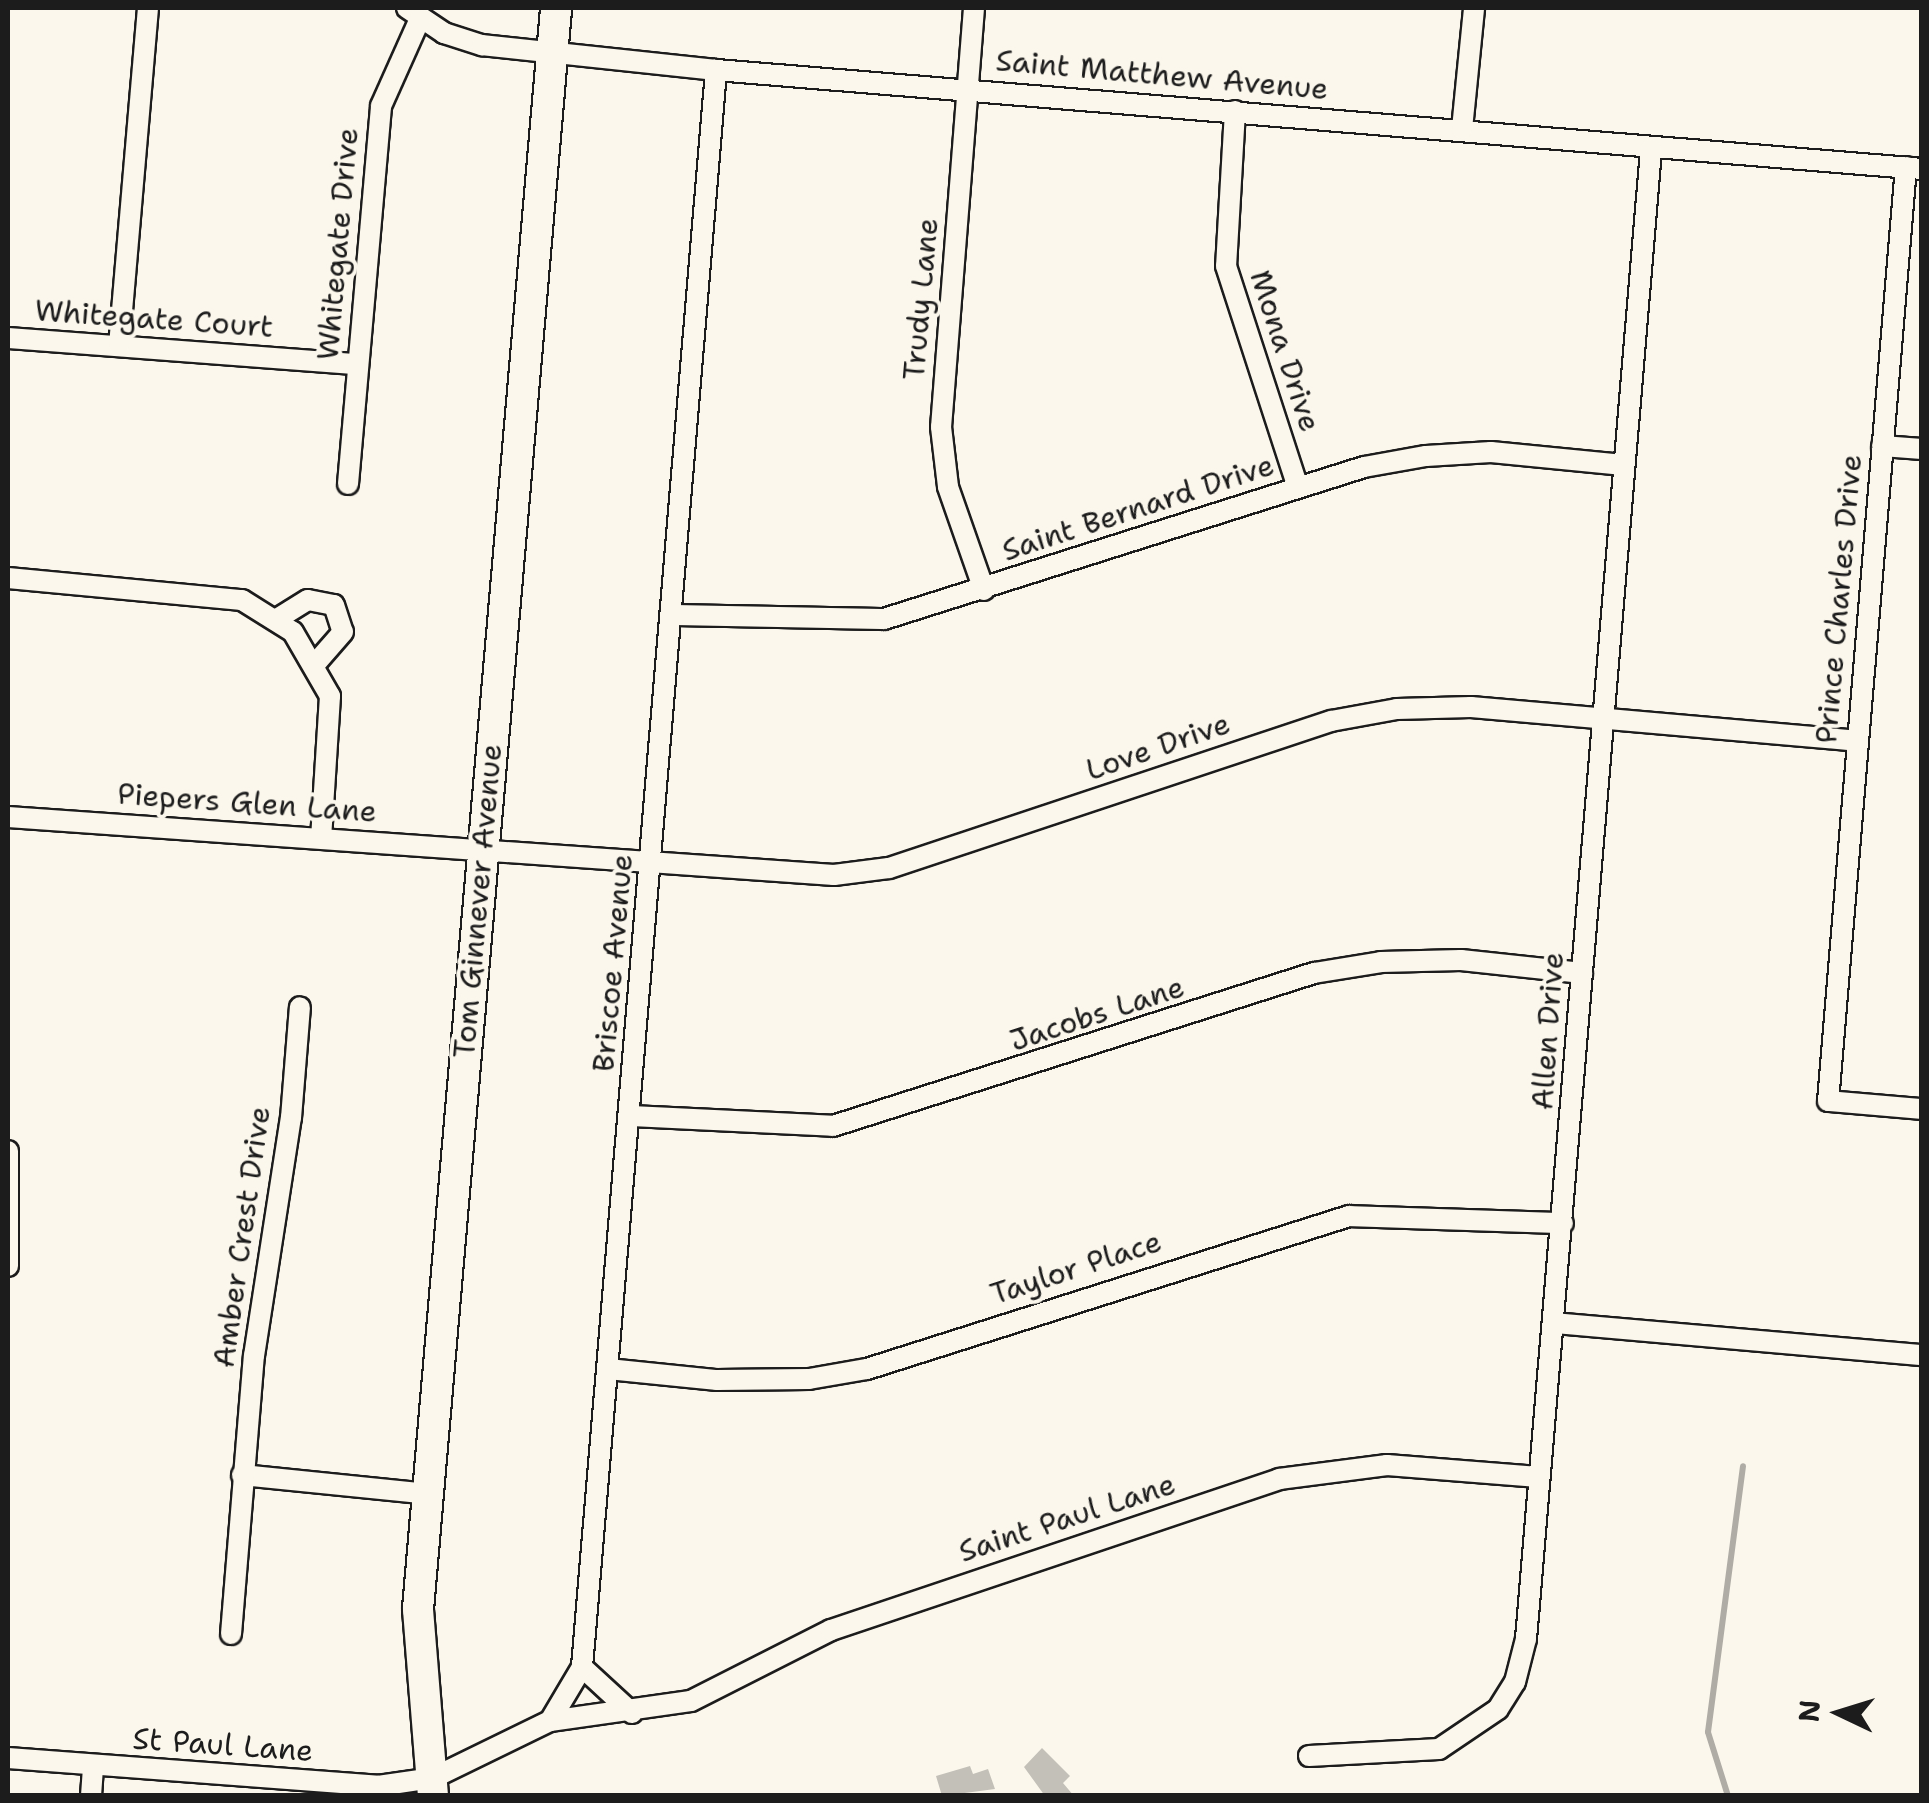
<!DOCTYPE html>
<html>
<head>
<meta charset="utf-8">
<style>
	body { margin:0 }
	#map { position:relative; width:1929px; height:1803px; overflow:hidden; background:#fbf7ec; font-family:"Shantell Sans",sans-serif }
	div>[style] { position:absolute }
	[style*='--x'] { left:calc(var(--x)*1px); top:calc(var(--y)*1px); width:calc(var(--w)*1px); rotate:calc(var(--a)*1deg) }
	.stream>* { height:6px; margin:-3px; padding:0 3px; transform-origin:3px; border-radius:3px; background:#afaca5 }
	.building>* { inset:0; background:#c3c0b8 }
	.roads { filter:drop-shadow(2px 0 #1c1c1c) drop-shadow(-2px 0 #1c1c1c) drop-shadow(0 2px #1c1c1c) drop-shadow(0 -2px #1c1c1c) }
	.minor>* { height:20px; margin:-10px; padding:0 10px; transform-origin:10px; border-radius:10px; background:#fbf7ec }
	.secondary>* { height:30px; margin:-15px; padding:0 15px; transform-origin:15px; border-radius:15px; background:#fbf7ec }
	span { translate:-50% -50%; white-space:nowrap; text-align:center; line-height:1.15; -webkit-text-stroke:8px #fbf7ec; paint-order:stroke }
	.street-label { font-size:30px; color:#1c1c1c }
	.frame { position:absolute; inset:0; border:10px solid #1c1c1c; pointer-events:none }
	.north { position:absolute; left:1789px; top:1663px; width:100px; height:100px; -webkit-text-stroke:8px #fbf7ec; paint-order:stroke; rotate:274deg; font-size:28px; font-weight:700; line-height:40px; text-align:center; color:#1c1c1c }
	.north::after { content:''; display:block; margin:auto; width:35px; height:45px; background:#1c1c1c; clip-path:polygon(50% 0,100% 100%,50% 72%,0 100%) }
</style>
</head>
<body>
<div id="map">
	<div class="stream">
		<div style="--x:1728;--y:1796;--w:67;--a:-107.4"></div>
		<div style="--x:1708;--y:1732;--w:268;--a:-82.5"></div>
	</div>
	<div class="building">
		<div style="clip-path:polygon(1042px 1748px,1070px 1776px,1063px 1783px,1074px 1796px,1045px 1796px,1024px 1767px)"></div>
		<div style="clip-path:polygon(970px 1766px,973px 1774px,988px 1769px,995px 1789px,942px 1796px,936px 1776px)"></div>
	</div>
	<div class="roads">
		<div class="minor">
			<div style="--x:407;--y:8;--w:45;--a:34"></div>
			<div style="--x:444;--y:33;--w:40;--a:18"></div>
			<div style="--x:482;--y:45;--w:235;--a:6.1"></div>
			<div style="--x:716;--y:70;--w:1210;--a:4.69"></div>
			<div style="--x:974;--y:8;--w:420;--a:94.5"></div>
			<div style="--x:941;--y:427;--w:60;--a:83.3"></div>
			<div style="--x:948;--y:487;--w:109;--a:70.7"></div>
			<div style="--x:1235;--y:111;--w:155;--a:93.3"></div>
			<div style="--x:1226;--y:266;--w:233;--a:72"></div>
			<div style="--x:1462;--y:129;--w:122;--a:-84.3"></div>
			<div style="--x:1906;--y:167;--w:937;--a:94.77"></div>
			<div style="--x:1828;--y:1101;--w:94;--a:4.9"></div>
			<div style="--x:8;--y:338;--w:350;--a:4.3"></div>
			<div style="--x:119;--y:346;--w:339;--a:-85.1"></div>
			<div style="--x:1882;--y:446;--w:40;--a:4.3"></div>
			<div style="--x:348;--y:484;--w:379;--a:-85"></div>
			<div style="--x:381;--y:106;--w:95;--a:-65.9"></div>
			<div style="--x:8;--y:578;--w:235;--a:5.4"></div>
			<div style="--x:242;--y:600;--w:60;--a:32.1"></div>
			<div style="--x:293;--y:632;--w:74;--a:60"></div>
			<div style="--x:330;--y:696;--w:142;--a:93.6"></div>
			<div style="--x:672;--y:615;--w:212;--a:1.1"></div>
			<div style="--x:884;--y:619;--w:503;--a:-17.57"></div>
			<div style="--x:1364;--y:467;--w:63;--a:-10.1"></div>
			<div style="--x:1426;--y:456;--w:65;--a:-3.5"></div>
			<div style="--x:1491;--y:452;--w:133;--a:5.6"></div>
			<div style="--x:277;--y:619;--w:36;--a:-32"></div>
			<div style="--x:308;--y:600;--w:26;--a:11"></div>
			<div style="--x:334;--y:605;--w:28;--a:72"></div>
			<div style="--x:343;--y:632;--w:41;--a:131.1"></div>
			<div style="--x:8;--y:817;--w:828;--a:4.02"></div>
			<div style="--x:834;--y:875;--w:55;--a:-7.3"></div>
			<div style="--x:889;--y:868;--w:466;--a:-18.4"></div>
			<div style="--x:1331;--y:721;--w:67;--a:-10.3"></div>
			<div style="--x:1397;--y:709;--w:74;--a:-1.5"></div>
			<div style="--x:1471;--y:707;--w:387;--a:5"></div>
			<div style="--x:631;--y:1116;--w:202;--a:2.8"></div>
			<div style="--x:833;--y:1126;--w:505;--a:-17.65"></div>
			<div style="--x:1314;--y:973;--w:68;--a:-9.3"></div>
			<div style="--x:1381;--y:962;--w:80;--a:-1.4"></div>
			<div style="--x:1461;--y:960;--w:122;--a:6.1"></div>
			<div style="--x:8;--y:1151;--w:115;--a:90"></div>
			<div style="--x:1554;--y:1323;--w:369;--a:5"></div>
			<div style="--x:608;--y:1369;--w:110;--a:5.8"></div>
			<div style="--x:717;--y:1380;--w:92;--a:-0.6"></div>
			<div style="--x:809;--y:1379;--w:59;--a:-9.8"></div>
			<div style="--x:867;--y:1369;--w:506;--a:-17.61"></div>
			<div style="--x:1349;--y:1216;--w:214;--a:1.9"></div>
			<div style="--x:242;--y:1475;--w:187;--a:5.8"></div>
			<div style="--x:231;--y:1634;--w:279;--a:-85.3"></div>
			<div style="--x:254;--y:1356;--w:241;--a:-81.2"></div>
			<div style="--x:291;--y:1118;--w:111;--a:-85.4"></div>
			<div style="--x:582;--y:1667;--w:68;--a:42.6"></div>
			<div style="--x:550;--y:1721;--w:142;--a:-8.1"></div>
			<div style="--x:691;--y:1701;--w:157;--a:-26.9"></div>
			<div style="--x:831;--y:1630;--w:473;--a:-18.6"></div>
			<div style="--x:1279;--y:1479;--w:109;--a:-7.4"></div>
			<div style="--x:1387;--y:1465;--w:152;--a:4.5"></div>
			<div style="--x:1309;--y:1756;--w:130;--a:-3.1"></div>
			<div style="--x:1439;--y:1749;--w:71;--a:-34.1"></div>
			<div style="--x:1498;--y:1709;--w:32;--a:-58"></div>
			<div style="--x:1515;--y:1682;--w:44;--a:-75.7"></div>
			<div style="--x:1526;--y:1639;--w:1495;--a:-85.2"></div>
			<div style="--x:8;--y:1758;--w:371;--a:4.3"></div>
			<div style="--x:378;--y:1786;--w:56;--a:-8.3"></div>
			<div style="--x:433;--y:1778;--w:130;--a:-26"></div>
			<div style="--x:550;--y:1721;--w:63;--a:-59.3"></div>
			<div style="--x:582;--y:1667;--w:1603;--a:-85.2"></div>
			<div style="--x:91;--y:1796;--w:31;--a:-86"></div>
		</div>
		<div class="secondary">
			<div style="--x:433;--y:1796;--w:188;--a:-94.6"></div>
			<div style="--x:418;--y:1609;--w:1607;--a:-85.07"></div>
		</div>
	</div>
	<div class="street-label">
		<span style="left:1162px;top:75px;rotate:5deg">Saint Matthew Avenue</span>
		<span style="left:338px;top:244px;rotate:-85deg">Whitegate Drive</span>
		<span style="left:921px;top:299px;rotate:-85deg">Trudy Lane</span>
		<span style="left:154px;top:319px;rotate:4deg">Whitegate Court</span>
		<span style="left:1285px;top:351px;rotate:72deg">Mona Drive</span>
		<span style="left:1138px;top:508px;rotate:-18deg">Saint Bernard Drive</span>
		<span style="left:1839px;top:599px;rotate:-85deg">Prince Charles Drive</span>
		<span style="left:1158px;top:747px;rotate:-19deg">Love Drive</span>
		<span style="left:247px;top:803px;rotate:4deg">Piepers Glen Lane</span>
		<span style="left:478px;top:901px;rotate:-85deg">Tom Ginnever Avenue</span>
		<span style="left:613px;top:963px;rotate:-85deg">Briscoe Avenue</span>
		<span style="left:1097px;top:1014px;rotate:-18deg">Jacobs Lane</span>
		<span style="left:1548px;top:1031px;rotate:-86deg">Allen Drive</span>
		<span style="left:242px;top:1237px;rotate:-82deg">Amber Crest Drive</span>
		<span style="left:1076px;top:1268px;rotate:-18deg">Taylor Place</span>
		<span style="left:1067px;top:1518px;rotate:-18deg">Saint Paul Lane</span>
		<span style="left:223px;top:1745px;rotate:4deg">St Paul Lane</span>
	</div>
	<div class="frame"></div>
	<div class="north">N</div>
</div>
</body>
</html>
